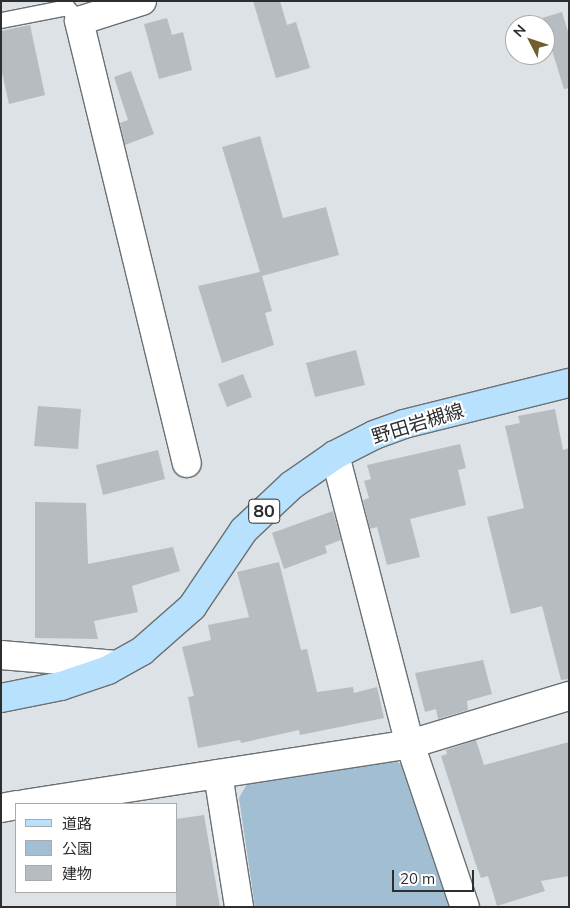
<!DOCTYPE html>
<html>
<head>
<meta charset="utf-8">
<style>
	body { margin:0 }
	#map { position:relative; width:570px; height:908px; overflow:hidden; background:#dde2e6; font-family:Mulish,"Noto Sans JP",sans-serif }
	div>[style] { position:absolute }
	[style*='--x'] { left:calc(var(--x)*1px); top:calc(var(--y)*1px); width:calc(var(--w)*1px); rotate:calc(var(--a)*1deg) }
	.green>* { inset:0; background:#a1bed2 }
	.building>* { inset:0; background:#b7bcc0 }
	.roads { filter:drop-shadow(1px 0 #6b7073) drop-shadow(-1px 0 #6b7073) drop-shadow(0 1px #6b7073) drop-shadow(0 -1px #6b7073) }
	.service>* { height:15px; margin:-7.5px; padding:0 7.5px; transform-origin:7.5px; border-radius:7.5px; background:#fff }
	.minor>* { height:28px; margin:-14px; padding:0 14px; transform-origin:14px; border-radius:14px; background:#fff }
	.primary>* { height:28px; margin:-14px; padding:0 14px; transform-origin:14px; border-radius:14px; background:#b7e1fd }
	span { translate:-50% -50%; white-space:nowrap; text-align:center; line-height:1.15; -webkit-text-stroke:4px #fff; paint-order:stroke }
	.shield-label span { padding:1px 4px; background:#fff; border:1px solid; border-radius:4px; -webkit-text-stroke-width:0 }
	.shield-label { font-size:18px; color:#2c2e2f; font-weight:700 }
	.street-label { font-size:19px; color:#2c2e2f }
	.frame { position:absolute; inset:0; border:2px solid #2c2e2f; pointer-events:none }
	.legend { position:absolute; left:15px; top:803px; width:162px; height:90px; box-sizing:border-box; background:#fff; border:1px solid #ababac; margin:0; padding:6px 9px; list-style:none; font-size:15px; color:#2c2e2f }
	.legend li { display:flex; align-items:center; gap:10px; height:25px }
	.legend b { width:25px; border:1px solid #ababac }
	.north { position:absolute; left:505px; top:15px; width:50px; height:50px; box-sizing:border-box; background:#fff; border:1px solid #ababac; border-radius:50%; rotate:311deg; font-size:14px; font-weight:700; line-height:20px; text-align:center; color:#2c2e2f }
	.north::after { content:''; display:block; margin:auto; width:18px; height:22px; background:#715e2d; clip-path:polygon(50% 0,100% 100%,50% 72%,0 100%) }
	.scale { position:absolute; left:392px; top:870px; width:82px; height:22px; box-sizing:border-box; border:2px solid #2c2e2f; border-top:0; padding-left:6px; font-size:15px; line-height:18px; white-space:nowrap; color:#2c2e2f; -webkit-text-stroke:4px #fff; paint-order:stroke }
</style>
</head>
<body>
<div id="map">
	<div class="green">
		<div style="clip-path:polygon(391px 758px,408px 769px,452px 907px,255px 907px,239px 798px,248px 782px)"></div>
	</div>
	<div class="building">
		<div style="clip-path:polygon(253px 1px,280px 1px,287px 25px,296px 22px,310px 68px,276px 78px)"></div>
		<div style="clip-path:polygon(562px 12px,569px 35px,569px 88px,564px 89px,542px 18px)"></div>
		<div style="clip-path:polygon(167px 18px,172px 35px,183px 32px,192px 70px,159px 79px,144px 24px)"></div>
		<div style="clip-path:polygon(30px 25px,45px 95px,9px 104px,1px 68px,1px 31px)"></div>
		<div style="clip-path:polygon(131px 71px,154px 134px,125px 145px,120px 123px,128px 120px,114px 77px)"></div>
		<div style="clip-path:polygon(260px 136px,283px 218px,326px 207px,339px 255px,262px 276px,272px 311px,265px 313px,274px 345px,222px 363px,198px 286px,260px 272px,222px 147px)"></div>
		<div style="clip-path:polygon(356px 350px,365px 385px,315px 397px,306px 363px)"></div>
		<div style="clip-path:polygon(243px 374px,252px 397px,227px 407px,218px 384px)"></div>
		<div style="clip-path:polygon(38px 406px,81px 409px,78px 449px,34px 446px)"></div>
		<div style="clip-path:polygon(555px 409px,563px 450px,569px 448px,569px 679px,561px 680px,542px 606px,511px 614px,487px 517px,524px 508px,505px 426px,520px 423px,518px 416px)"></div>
		<div style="clip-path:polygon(460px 444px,466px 468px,458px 470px,466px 505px,410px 519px,420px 557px,387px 565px,377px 527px,370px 529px,363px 500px,369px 498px,364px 481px,371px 479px,367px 465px)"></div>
		<div style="clip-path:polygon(158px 450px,165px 479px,103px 495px,96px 465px)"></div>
		<div style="clip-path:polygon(35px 502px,86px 503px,88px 564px,173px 547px,180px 571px,132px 586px,138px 612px,94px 621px,98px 639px,35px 638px)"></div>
		<div style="clip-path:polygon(333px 511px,341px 540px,325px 546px,327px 553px,284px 569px,272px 533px)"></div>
		<div style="clip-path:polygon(279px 562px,301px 650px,307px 649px,317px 692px,353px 687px,354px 693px,377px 687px,384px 718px,300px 735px,299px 730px,241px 743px,240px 740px,198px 748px,188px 697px,194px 696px,182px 647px,211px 640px,208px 625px,249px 617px,237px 572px)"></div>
		<div style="clip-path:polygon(483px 660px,492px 694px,467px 701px,468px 710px,438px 719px,436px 709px,425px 712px,415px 673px)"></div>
		<div style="clip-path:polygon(476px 740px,484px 765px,569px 742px,569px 876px,541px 881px,545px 891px,497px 906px,488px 876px,481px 878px,475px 862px,441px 756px,447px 754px,446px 750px)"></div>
		<div style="clip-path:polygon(204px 815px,220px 907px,176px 907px,176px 819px)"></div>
	</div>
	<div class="roads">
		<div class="service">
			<div style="--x:1;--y:20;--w:67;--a:-11.1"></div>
			<div style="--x:67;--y:7;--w:18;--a:49"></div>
		</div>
		<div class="minor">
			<div style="--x:142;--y:1;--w:66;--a:162.4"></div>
			<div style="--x:79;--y:21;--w:455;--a:76.3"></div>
			<div style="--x:335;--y:455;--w:299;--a:75.5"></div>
			<div style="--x:410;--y:744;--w:172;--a:71.4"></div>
			<div style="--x:1;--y:655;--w:116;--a:4.9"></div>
			<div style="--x:218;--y:774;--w:135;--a:81"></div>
			<div style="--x:24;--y:804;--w:391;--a:-8.8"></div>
			<div style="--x:410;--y:744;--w:166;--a:-16.8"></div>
			<div style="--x:1;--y:808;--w:15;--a:-11"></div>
		</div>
		<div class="primary">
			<div style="--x:1;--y:698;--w:61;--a:-11.3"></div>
			<div style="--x:61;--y:686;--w:50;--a:-18.8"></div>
			<div style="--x:108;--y:670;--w:39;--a:-29"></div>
			<div style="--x:142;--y:651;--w:67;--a:-41.3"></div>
			<div style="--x:192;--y:607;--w:93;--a:-56"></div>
			<div style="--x:244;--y:530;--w:66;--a:-43.2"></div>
			<div style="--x:292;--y:485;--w:52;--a:-34.9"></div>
			<div style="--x:335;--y:455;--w:44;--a:-27.1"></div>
			<div style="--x:374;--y:435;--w:32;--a:-20"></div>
			<div style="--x:404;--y:424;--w:170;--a:-14"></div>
		</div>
	</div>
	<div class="shield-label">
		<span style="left:264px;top:511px">80</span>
	</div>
	<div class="street-label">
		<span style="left:418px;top:424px;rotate:-17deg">野田岩槻線</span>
	</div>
	<div class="frame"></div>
	<ul class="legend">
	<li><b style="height:6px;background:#b7e1fd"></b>道路</li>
	<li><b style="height:14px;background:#a1bed2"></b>公園</li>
	<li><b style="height:14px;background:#b7bcc0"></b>建物</li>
	</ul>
	<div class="north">N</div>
	<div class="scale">20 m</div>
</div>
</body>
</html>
